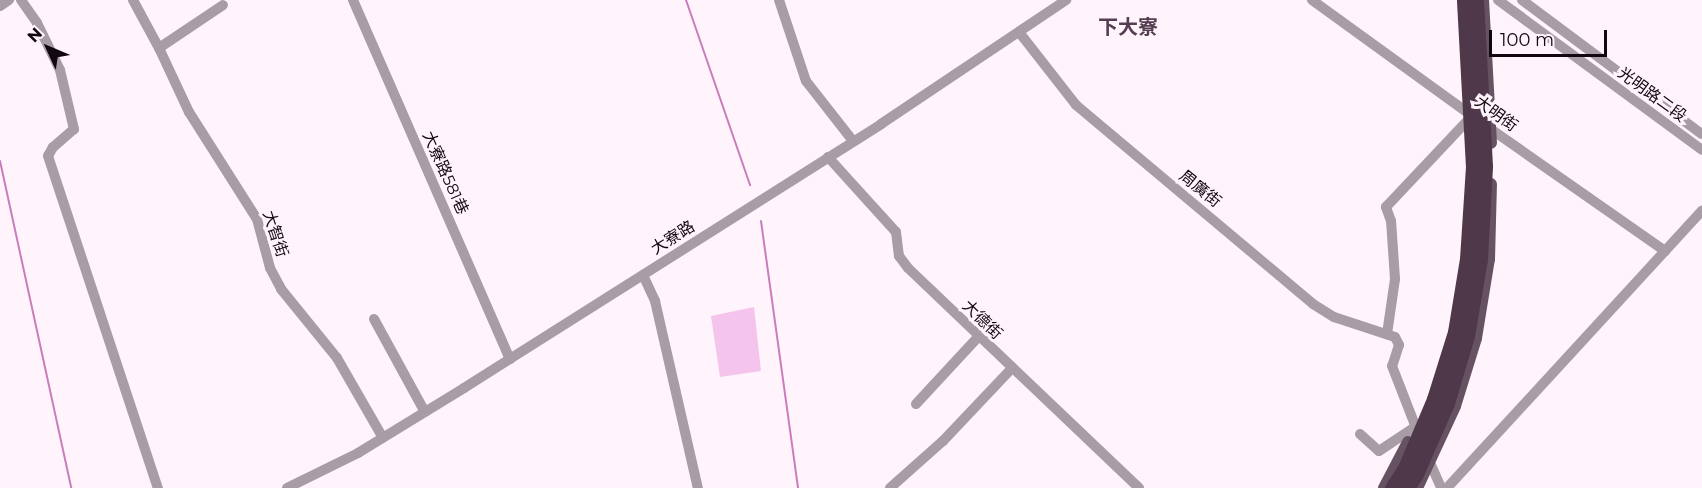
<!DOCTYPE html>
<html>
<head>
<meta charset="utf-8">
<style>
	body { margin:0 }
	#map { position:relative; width:1702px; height:488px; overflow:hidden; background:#fff3fc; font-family:Montserrat,"Noto Sans TC",sans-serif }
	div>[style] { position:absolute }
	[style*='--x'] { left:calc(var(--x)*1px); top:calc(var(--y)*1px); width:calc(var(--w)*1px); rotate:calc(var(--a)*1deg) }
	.green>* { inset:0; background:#f5c4ec }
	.stream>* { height:2px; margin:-1px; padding:0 1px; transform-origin:1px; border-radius:1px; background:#c97dbd }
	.minor>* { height:10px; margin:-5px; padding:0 5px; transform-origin:5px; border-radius:5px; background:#a89ca5 }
	.major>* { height:12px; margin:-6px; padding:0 6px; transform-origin:6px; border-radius:6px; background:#675263 }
	.highway-bridge>* { height:15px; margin:-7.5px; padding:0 7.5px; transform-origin:7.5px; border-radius:7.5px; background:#50384b }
	span { translate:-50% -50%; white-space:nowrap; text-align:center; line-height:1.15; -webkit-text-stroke:6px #fff3fc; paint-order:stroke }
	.street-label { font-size:16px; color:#110810 }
	.quarter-label { font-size:20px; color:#563e52; font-weight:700 }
	.north { position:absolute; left:18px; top:18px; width:60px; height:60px; -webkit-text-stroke:4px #fff3fc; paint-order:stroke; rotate:314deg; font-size:16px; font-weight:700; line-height:24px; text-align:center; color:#110810 }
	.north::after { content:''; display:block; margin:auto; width:21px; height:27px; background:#110810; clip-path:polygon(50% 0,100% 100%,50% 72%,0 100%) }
	.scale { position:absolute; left:1489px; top:30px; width:118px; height:27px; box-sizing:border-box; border:3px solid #110810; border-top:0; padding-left:8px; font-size:18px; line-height:21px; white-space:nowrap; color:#110810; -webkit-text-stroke:4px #fff3fc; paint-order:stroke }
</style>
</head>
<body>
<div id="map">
	<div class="green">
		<div style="clip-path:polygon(754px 307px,761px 371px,720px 377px,711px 316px)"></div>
	</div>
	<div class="stream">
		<div style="--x:686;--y:0;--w:196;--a:70.9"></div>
		<div style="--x:0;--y:161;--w:335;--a:77.7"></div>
		<div style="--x:761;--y:221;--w:270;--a:82.1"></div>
	</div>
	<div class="minor">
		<div style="--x:21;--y:0;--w:28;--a:55"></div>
		<div style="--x:37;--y:23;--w:52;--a:63.9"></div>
		<div style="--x:60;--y:70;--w:61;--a:76.7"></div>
		<div style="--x:74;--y:129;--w:28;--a:139"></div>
		<div style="--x:53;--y:147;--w:10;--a:119"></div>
		<div style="--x:48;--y:156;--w:350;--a:71.7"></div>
		<div style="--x:133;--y:0;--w:55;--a:61.6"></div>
		<div style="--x:159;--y:48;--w:71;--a:64.9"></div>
		<div style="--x:189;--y:112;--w:127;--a:57.6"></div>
		<div style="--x:257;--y:219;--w:51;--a:75.1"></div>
		<div style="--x:270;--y:268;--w:24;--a:62"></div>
		<div style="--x:281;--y:289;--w:89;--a:50.9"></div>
		<div style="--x:337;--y:358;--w:92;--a:60.1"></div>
		<div style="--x:353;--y:0;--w:392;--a:66.4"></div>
		<div style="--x:779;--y:0;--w:85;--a:71.6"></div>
		<div style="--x:806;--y:81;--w:76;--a:51.9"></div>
		<div style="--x:1312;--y:0;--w:198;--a:35.9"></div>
		<div style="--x:1498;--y:0;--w:253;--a:36.3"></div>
		<div style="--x:1522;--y:0;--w:224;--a:36.7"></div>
		<div style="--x:0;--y:6;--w:11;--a:-34"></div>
		<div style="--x:1019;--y:32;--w:93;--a:52"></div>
		<div style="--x:1076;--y:105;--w:309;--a:40"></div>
		<div style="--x:1313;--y:304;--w:25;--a:32"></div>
		<div style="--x:1334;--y:317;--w:64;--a:18.2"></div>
		<div style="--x:1395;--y:337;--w:9;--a:63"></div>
		<div style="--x:1399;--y:345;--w:22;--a:108"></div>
		<div style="--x:1392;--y:366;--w:77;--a:68.7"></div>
		<div style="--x:159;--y:48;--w:77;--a:-33.9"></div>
		<div style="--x:1485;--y:125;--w:220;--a:35"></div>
		<div style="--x:828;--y:157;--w:101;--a:47.8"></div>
		<div style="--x:896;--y:232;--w:24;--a:83"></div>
		<div style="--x:899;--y:256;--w:15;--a:53"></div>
		<div style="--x:908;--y:268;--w:319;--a:43.6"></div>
		<div style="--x:643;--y:275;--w:29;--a:65"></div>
		<div style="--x:655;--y:301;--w:192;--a:77.1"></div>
		<div style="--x:374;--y:319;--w:106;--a:61.3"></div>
		<div style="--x:1387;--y:334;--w:56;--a:-81.7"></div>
		<div style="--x:1395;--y:279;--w:58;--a:-93.9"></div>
		<div style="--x:1391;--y:221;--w:15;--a:-110"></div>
		<div style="--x:1386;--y:207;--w:117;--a:-46.7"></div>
		<div style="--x:916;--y:404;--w:91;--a:-47.2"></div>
		<div style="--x:1360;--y:434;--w:25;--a:42"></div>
		<div style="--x:1379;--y:451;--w:43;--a:-33.7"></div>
		<div style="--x:1427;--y:456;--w:35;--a:66"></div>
		<div style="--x:287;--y:488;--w:79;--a:-26.2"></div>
		<div style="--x:358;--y:453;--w:124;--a:-31.5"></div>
		<div style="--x:464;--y:388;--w:494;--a:-32.3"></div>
		<div style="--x:881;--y:124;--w:223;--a:-33.8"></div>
		<div style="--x:890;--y:488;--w:71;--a:-41.6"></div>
		<div style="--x:943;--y:441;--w:99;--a:-46.6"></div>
		<div style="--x:1447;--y:488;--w:377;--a:-47.4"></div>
	</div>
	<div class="major">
		<div style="--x:1483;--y:0;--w:143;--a:86.8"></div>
		<div style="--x:1384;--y:488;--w:52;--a:-62.4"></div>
		<div style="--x:1417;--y:488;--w:90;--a:-65.1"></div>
		<div style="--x:1455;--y:406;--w:71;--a:-72.8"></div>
		<div style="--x:1476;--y:338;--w:80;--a:-80.7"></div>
		<div style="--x:1489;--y:259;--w:75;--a:-88.5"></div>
	</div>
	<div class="highway-bridge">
		<div style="--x:1392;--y:488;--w:24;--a:-57"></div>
		<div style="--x:1405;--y:468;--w:75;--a:-67.2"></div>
		<div style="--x:1434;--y:399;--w:70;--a:-72.6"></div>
		<div style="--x:1455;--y:332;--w:74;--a:-80.7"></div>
		<div style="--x:1467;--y:259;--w:92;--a:-86.3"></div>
		<div style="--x:1473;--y:167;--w:167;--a:-93.1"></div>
		<div style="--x:1407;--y:488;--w:17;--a:-57"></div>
		<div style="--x:1416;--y:474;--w:77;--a:-66.4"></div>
		<div style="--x:1447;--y:403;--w:70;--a:-73.4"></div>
		<div style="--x:1467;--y:336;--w:78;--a:-80.4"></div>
		<div style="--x:1480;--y:259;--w:93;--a:-86.9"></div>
		<div style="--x:1485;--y:166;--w:166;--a:-93.1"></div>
	</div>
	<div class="street-label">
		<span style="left:1652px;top:95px;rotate:36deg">光明路二段</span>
		<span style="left:1496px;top:114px;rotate:36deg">大明街</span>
		<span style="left:445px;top:173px;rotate:66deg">大寮路581巷</span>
		<span style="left:1200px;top:189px;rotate:39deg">周廣街</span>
		<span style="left:275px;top:234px;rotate:72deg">大智街</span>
		<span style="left:673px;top:238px;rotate:-32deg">大寮路</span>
		<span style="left:982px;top:320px;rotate:44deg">大德街</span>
	</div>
	<div class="quarter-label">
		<span style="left:1128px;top:27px">下大寮</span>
	</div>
	<div class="north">N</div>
	<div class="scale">100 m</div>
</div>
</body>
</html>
